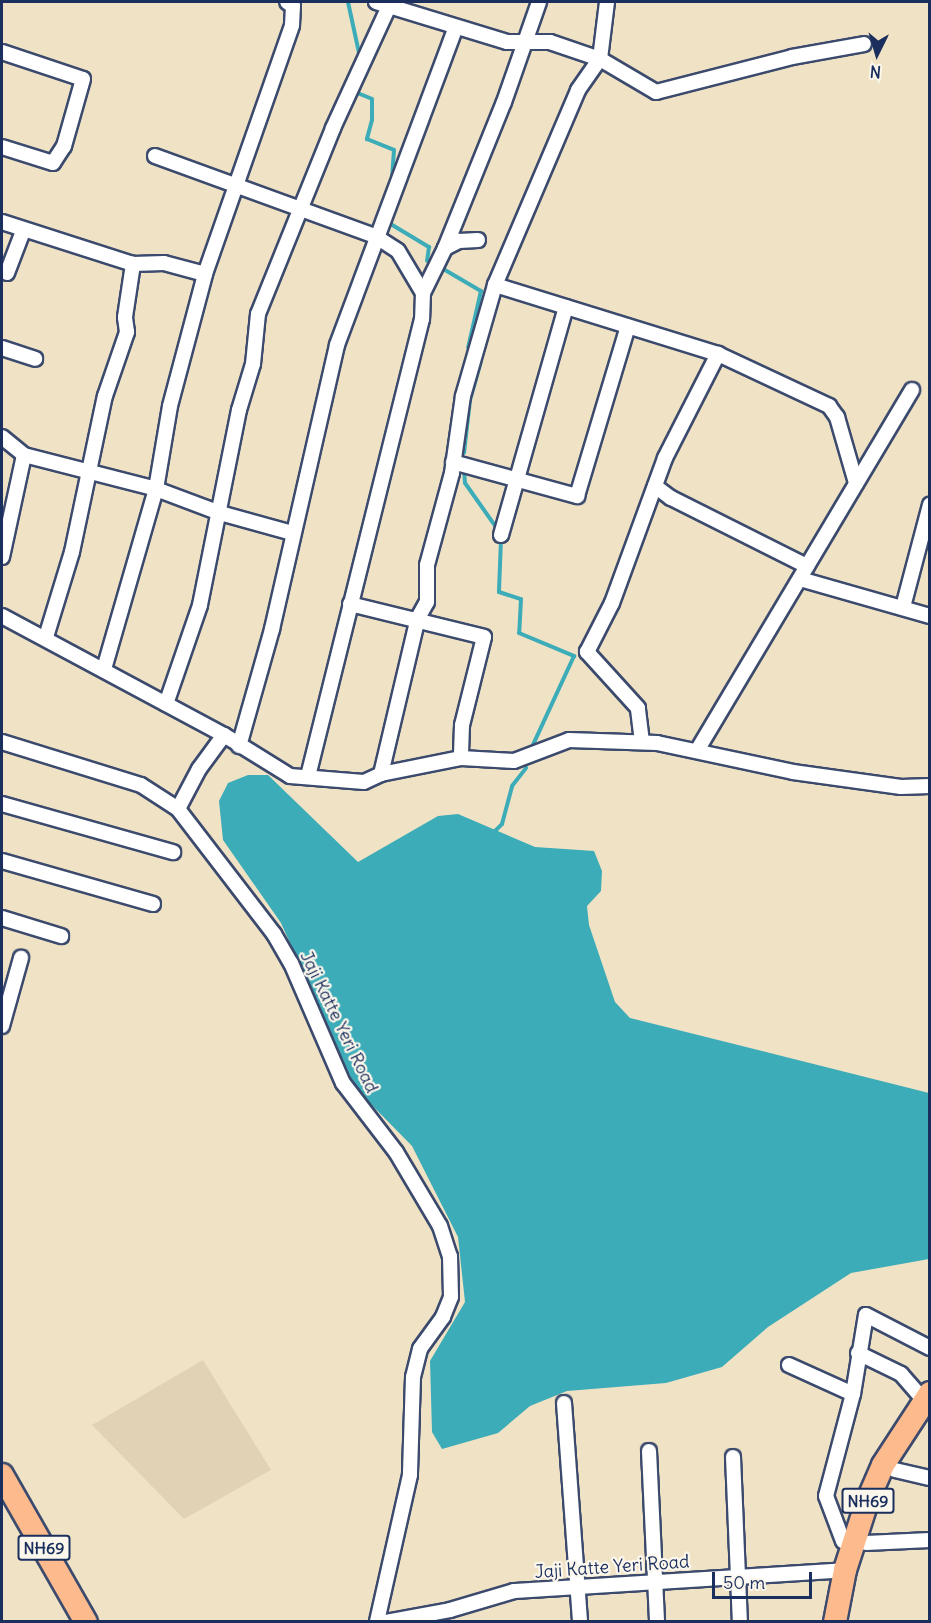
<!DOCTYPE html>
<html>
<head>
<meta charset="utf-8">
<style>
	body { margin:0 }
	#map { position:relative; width:931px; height:1623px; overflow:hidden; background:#f0e3c5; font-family:Delius,sans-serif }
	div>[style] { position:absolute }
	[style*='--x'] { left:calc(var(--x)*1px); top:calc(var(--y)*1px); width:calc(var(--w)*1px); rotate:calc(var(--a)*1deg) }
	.built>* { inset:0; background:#e1d2b6 }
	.water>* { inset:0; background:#3cacb8 }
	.stream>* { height:4px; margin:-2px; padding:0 2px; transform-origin:2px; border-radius:2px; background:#3cacb8 }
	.roads { filter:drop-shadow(2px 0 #3b4a6d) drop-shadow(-2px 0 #3b4a6d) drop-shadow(0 2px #3b4a6d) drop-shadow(0 -2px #3b4a6d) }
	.minor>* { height:14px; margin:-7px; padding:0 7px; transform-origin:7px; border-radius:7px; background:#fff }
	.trunk>* { height:22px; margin:-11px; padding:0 11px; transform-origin:11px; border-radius:11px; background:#fcba8d }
	span { translate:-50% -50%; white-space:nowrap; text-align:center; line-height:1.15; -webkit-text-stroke:4.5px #fbf7ec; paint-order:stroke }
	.shield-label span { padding:2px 4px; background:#fbf7ec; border:2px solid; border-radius:4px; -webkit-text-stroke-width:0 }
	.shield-label { font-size:16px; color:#1b2f5e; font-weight:700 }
	.street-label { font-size:18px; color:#1b2f5e }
	.frame { position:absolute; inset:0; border:3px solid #1b2f5e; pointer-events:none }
	.north { position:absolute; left:847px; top:24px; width:60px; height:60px; -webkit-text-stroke:4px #fbf7ec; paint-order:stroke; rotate:185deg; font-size:16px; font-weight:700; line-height:24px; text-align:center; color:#1b2f5e }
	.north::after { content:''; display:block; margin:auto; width:21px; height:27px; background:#1b2f5e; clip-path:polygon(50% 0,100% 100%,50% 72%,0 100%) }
	.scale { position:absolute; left:712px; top:1572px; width:100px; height:27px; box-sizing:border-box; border:3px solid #1b2f5e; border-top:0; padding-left:8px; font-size:18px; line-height:21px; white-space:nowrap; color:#1b2f5e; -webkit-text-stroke:4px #fbf7ec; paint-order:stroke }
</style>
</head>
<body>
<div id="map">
	<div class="built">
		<div style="clip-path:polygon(203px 1360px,271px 1470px,184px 1519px,92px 1425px)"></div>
	</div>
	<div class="water">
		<div style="clip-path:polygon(248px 775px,268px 775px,358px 862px,438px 816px,458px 814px,535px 847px,594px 851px,602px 871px,601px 891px,587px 906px,589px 925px,615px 1002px,630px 1018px,929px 1093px,929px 1259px,851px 1273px,768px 1327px,722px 1367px,666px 1383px,567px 1391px,530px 1406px,498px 1433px,442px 1449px,432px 1432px,430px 1361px,465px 1302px,458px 1237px,412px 1146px,356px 1089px,281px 923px,223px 840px,219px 801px,228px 783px)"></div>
	</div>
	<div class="stream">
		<div style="--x:348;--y:2;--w:52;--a:77.8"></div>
		<div style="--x:355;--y:92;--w:18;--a:22"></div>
		<div style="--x:372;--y:99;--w:21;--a:90"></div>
		<div style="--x:372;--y:120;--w:20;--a:105"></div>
		<div style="--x:367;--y:139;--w:29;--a:22"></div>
		<div style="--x:394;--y:150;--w:26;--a:94"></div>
		<div style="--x:389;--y:223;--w:47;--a:31"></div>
		<div style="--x:429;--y:247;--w:14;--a:98"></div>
		<div style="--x:445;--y:270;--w:42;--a:30.3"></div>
		<div style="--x:481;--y:291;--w:58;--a:102.8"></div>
		<div style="--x:464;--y:453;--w:53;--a:-83.5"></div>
		<div style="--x:470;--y:400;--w:41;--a:-74.2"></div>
		<div style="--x:464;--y:469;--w:14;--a:86"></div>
		<div style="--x:465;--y:483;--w:57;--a:54.9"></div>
		<div style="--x:501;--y:539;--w:53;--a:92.2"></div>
		<div style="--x:499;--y:592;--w:23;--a:18"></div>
		<div style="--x:521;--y:599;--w:34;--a:93"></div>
		<div style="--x:519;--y:633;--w:60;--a:22.7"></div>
		<div style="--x:574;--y:656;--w:102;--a:114.8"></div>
		<div style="--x:492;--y:834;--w:14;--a:-45"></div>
		<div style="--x:502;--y:824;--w:39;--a:-75"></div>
		<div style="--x:512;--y:786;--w:23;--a:-52"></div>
	</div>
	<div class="roads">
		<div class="minor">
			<div style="--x:376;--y:2;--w:137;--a:17"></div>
			<div style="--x:507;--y:42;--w:43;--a:0"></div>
			<div style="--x:550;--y:42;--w:53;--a:18.8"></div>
			<div style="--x:600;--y:59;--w:65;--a:30.5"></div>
			<div style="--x:656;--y:92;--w:140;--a:-14.4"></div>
			<div style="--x:792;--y:57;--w:73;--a:-10.2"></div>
			<div style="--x:2;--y:52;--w:85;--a:18.4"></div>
			<div style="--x:83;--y:79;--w:70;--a:105.8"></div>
			<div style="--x:64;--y:146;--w:20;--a:123"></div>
			<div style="--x:53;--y:163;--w:53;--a:-162.6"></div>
			<div style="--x:155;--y:156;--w:234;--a:20"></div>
			<div style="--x:375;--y:236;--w:27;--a:33"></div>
			<div style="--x:398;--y:251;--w:49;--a:59.2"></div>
			<div style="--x:423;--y:293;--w:26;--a:92"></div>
			<div style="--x:422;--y:319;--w:472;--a:104"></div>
			<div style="--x:2;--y:222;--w:138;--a:17.8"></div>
			<div style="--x:133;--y:264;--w:31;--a:-2"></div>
			<div style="--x:164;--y:263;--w:42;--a:15"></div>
			<div style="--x:445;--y:248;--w:157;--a:-68"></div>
			<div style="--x:504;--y:102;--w:106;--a:-70.7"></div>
			<div style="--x:7;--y:273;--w:45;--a:-69.1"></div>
			<div style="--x:495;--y:285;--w:233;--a:17.2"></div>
			<div style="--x:718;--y:354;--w:123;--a:25.1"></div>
			<div style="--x:829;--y:406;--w:14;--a:54"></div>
			<div style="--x:837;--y:417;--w:69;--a:73.9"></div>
			<div style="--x:423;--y:293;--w:50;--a:-63.9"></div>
			<div style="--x:445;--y:248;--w:16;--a:-27"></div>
			<div style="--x:459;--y:241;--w:19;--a:-3"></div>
			<div style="--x:2;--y:348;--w:35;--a:18"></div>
			<div style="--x:2;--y:437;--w:28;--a:39"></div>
			<div style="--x:24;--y:455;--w:136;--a:14.4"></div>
			<div style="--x:156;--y:489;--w:68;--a:20.6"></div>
			<div style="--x:220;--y:513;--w:75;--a:15.5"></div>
			<div style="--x:453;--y:462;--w:129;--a:15.3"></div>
			<div style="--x:577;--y:496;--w:177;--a:-73.3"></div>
			<div style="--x:655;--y:486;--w:20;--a:37"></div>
			<div style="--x:671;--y:498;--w:152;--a:26.6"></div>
			<div style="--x:501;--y:535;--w:237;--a:-74.1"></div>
			<div style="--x:2;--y:557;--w:104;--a:-77.8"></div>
			<div style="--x:800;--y:579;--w:135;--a:15.9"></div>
			<div style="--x:350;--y:604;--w:138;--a:13.8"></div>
			<div style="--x:484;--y:637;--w:91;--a:104"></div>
			<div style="--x:462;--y:725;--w:33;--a:92"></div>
			<div style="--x:903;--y:607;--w:106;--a:-75.2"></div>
			<div style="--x:2;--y:616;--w:252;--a:28.2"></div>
			<div style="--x:224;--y:735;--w:42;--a:126.3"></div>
			<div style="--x:199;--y:769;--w:45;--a:117.7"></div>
			<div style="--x:178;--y:809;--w:158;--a:52.5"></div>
			<div style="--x:274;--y:934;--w:34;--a:60"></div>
			<div style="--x:291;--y:963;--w:131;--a:66.6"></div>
			<div style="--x:343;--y:1083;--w:87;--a:52.5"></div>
			<div style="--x:396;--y:1152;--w:86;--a:59.3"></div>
			<div style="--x:440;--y:1226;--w:32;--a:72"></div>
			<div style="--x:450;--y:1256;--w:41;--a:88.6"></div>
			<div style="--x:451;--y:1297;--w:22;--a:112"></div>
			<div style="--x:443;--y:1317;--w:39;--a:126"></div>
			<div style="--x:420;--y:1349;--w:29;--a:104"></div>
			<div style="--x:413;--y:1377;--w:98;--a:91.8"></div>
			<div style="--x:410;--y:1475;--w:151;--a:102.7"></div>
			<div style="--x:46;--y:637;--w:89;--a:-73"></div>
			<div style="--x:72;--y:552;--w:159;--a:-78.1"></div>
			<div style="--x:105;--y:396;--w:68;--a:-71"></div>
			<div style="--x:127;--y:332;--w:15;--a:-98"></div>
			<div style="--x:125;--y:317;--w:54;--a:-81.4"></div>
			<div style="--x:104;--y:669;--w:187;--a:-73.9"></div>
			<div style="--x:156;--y:489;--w:84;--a:-80.4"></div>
			<div style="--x:170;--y:406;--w:137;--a:-75.1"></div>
			<div style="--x:205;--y:274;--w:264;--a:-70.7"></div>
			<div style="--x:292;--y:25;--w:19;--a:-87"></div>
			<div style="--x:293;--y:6;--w:7;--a:-146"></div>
			<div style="--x:166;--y:704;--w:105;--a:-71"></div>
			<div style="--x:200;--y:605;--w:199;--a:-78.7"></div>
			<div style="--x:239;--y:410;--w:48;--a:-73.1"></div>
			<div style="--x:253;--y:364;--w:50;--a:-84.3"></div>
			<div style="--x:258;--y:314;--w:201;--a:-68"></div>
			<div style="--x:333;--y:128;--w:134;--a:-65.3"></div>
			<div style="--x:224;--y:735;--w:78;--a:31.8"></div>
			<div style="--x:290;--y:776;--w:74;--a:4.6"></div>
			<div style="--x:364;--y:782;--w:19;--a:-25"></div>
			<div style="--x:381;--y:774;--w:160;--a:-76.7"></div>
			<div style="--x:418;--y:618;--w:18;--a:-61"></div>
			<div style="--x:427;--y:602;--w:37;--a:-90"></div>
			<div style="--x:427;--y:565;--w:95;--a:-74.8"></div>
			<div style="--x:452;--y:473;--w:78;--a:-81.9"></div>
			<div style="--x:463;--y:396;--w:116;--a:-73.9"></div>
			<div style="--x:495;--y:285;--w:212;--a:-66.9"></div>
			<div style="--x:578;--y:90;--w:38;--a:-55"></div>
			<div style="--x:600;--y:59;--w:57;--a:-83"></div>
			<div style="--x:2;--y:742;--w:145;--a:17.2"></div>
			<div style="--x:141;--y:785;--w:44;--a:33"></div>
			<div style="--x:642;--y:742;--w:34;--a:-97"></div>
			<div style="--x:638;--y:708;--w:76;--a:-132.3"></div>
			<div style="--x:587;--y:652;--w:55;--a:-63"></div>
			<div style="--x:612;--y:603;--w:154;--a:-69.9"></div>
			<div style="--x:665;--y:458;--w:117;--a:-63"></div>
			<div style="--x:239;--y:746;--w:122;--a:-74.2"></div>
			<div style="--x:272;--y:629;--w:291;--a:-77.1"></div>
			<div style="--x:337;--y:345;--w:337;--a:-69.5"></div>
			<div style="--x:698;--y:749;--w:418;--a:-59.2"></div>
			<div style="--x:381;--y:774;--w:82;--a:-11.3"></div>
			<div style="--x:461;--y:758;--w:53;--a:3.2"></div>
			<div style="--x:514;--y:761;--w:59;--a:-20.9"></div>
			<div style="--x:569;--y:740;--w:88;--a:2"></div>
			<div style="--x:657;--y:743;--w:139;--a:12"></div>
			<div style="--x:793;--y:772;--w:109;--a:7.9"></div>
			<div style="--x:901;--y:787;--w:29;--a:-2"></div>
			<div style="--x:2;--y:804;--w:178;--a:15.7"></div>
			<div style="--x:2;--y:861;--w:157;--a:15.9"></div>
			<div style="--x:2;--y:918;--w:62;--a:17"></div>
			<div style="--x:2;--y:1026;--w:71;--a:-74.4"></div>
			<div style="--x:858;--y:1353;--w:48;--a:26"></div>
			<div style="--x:901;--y:1374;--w:35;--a:49"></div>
			<div style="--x:789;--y:1365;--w:70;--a:24.4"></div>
			<div style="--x:564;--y:1403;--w:220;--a:85.8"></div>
			<div style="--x:649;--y:1451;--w:171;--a:87.3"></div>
			<div style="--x:733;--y:1457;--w:165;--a:87.6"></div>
			<div style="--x:895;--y:1470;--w:36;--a:13"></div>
			<div style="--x:853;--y:1543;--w:10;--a:-169"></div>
			<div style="--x:843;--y:1541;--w:48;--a:-110.7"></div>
			<div style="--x:826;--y:1496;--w:106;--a:-75.2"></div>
			<div style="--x:853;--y:1394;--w:80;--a:-80.7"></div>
			<div style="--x:866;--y:1315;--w:72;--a:27.3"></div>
			<div style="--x:866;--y:1543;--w:64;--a:-2.7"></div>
			<div style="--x:386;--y:1622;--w:65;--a:-10.6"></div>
			<div style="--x:450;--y:1610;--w:67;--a:-16.5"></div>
			<div style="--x:514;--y:1591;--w:332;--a:-3.6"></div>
		</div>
		<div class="trunk">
			<div style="--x:2;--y:1475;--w:169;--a:60.3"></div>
			<div style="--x:835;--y:1622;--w:53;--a:-79.1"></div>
			<div style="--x:845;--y:1570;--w:71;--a:-72.1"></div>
			<div style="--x:867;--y:1502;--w:40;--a:-66.6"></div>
			<div style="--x:883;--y:1465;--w:86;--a:-56.9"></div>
		</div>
	</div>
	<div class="shield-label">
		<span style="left:868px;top:1501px">NH69</span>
		<span style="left:44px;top:1548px">NH69</span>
	</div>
	<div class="street-label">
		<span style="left:339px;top:1022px;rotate:64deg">Jaji Katte Yeri Road</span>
		<span style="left:612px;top:1567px;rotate:-4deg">Jaji Katte Yeri Road</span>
	</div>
	<div class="frame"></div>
	<div class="north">N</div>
	<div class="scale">50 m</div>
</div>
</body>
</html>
